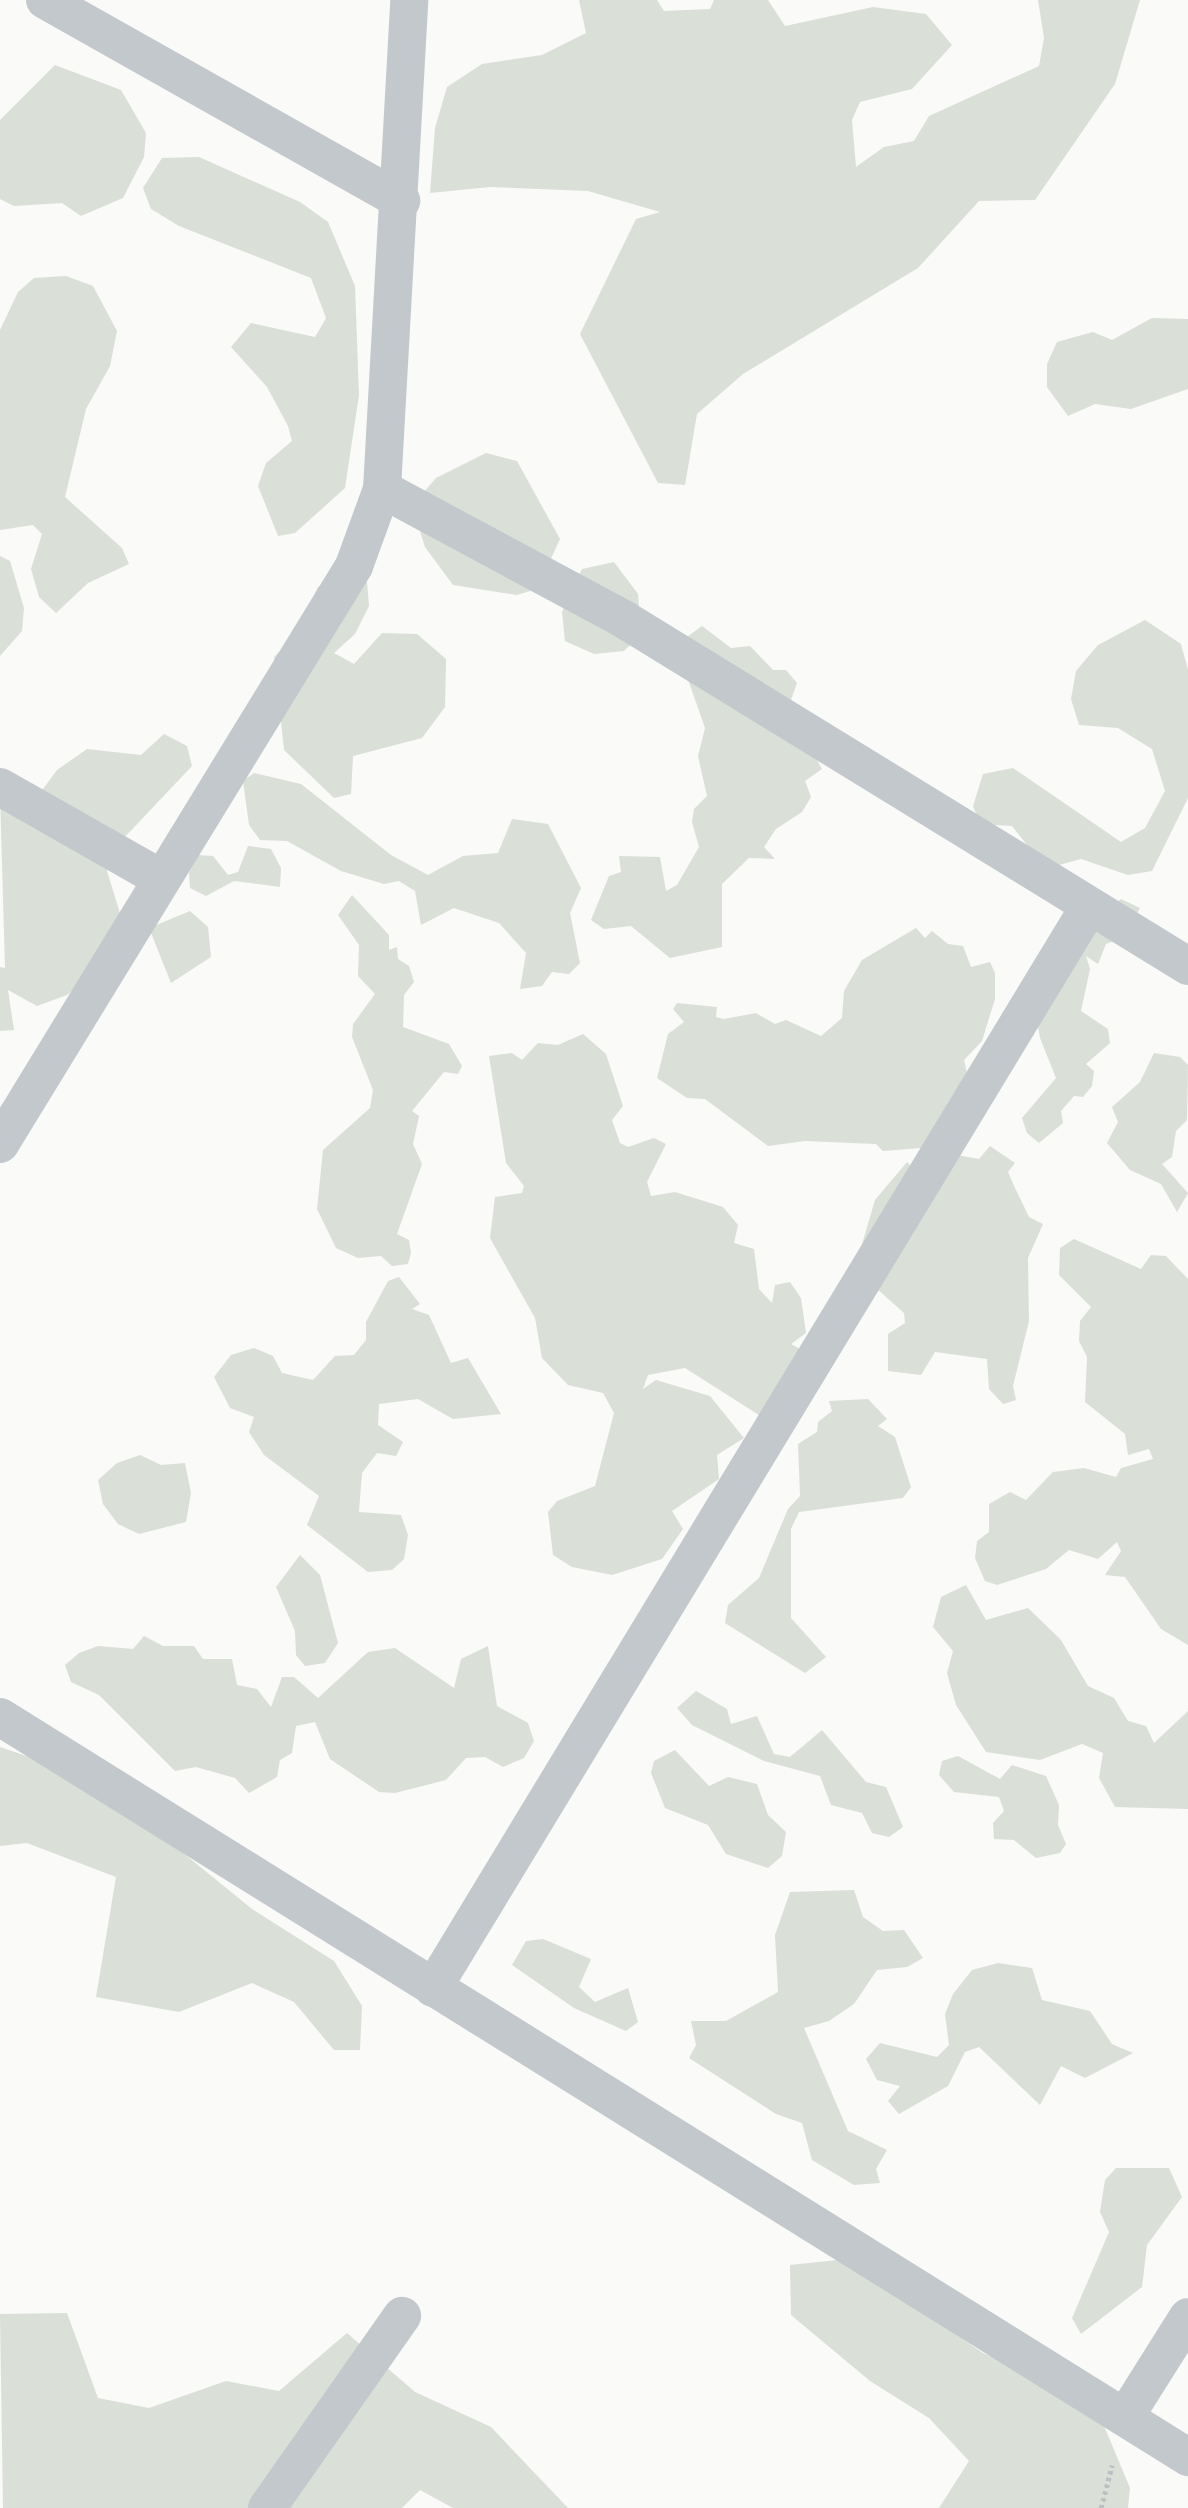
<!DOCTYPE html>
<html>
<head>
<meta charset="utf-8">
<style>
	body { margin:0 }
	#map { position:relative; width:1188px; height:2508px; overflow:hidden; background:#fafaf8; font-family:"Fira Sans Condensed",sans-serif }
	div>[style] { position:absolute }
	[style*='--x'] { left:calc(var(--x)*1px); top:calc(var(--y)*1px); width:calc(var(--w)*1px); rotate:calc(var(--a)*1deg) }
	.green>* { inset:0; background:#dadfd7 }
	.path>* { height:4.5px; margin-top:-2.25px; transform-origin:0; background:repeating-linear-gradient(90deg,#bbbfc2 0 3.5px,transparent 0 7px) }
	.minor>* { height:38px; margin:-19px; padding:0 19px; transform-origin:19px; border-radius:19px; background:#c3c8cc }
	span { translate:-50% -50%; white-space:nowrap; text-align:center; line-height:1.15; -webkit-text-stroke:7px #fff; paint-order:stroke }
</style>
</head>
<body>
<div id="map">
	<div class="green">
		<div style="clip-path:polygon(579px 0,657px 0,664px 11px,710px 9px,714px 0,768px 0,785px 26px,873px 7px,926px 14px,952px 45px,912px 89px,860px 102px,852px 120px,856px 167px,884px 147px,914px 141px,929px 116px,1039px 66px,1044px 38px,1038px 0,1140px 0,1115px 84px,1035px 200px,979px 201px,918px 268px,743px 374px,697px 414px,685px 485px,658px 483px,580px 334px,636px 219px,660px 212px,588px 191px,490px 187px,430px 193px,435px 128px,447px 87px,482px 64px,542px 55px,586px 33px)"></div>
		<div style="clip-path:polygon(55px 65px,121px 90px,146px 133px,144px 157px,123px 198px,81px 216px,62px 203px,14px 206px,0 199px,0 120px)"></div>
		<div style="clip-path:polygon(199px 157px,300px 202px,328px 222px,355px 286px,359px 395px,345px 488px,295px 533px,278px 536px,258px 486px,266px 463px,292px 441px,288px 426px,267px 387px,231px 347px,251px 323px,315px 337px,326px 318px,311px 278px,179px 226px,151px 209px,143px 188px,162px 158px)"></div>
		<div style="clip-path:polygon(66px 276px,93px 286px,117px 331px,110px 366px,86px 409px,65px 497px,122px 548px,129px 564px,88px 583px,56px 613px,39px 597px,31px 569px,42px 534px,33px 525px,0 530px,0 330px,18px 292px,34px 278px)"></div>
		<div style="clip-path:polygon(1152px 318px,1188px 319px,1188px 389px,1131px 409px,1095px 404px,1068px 416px,1047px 387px,1047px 364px,1057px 342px,1093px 332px,1112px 340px)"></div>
		<div style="clip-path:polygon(486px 453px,517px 461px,560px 539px,537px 589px,517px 595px,453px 585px,425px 547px,412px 506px,436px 478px)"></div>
		<div style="clip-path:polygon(0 556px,10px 561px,24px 608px,22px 631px,0 656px)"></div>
		<div style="clip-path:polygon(614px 562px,638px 594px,641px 635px,624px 651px,594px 654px,565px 641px,562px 612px,582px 569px)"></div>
		<div style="clip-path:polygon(366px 570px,369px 606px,355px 634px,334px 653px,354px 664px,382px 633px,417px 634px,446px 659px,445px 707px,422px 738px,353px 756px,351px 794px,334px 798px,284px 750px,274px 657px,296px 634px,318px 587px)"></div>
		<div style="clip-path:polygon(1145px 620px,1181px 644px,1188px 670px,1188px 798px,1152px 871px,1128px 875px,1081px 859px,1059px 865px,1031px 850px,1012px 826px,980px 824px,973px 806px,983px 774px,1013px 768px,1121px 842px,1145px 828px,1165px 791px,1152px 749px,1118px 728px,1079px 725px,1071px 699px,1076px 671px,1098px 645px)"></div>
		<div style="clip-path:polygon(702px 626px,731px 648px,750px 646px,773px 670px,786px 670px,797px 683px,788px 708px,822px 769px,805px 781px,811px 797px,802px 812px,776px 829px,764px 847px,775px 859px,749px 858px,722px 884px,722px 947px,670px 958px,631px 926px,604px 929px,591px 920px,609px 876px,621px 872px,619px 856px,660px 857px,666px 891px,677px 885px,699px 847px,692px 822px,694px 809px,707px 796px,698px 756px,705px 728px,676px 645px)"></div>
		<div style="clip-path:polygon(164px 734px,187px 746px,192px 766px,122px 840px,107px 871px,122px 920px,109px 959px,67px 995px,37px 1006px,8px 990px,14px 1030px,0 1031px,0 967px,5px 968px,0 794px,40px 793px,57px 770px,87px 749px,141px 755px)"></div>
		<div style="clip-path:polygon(254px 773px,301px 784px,391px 855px,428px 875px,463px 856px,498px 853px,512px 819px,548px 824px,581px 888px,570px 913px,580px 963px,569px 974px,552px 972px,542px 986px,520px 989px,526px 953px,499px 923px,454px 908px,421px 925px,415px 891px,399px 881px,384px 884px,341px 871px,287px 841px,260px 840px,249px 825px,243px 781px)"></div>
		<div style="clip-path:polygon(248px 846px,271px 849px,281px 868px,280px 887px,234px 881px,206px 896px,190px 888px,189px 872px,198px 855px,213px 856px,228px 875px,238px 872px)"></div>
		<div style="clip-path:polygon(352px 895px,389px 935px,389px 950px,397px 947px,398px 959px,409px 966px,414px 982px,404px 995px,403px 1027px,449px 1044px,462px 1066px,458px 1074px,444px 1072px,412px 1111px,419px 1116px,413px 1144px,422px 1164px,397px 1234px,409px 1240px,411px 1253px,408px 1264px,392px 1266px,381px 1256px,358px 1258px,336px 1248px,317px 1209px,323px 1150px,370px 1108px,373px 1090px,352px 1037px,353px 1024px,375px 994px,358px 976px,359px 945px,338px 915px)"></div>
		<div style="clip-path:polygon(1121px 899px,1140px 908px,1123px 938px,1106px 944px,1098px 964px,1086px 956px,1090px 969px,1081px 1011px,1108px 1029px,1110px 1043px,1086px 1064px,1094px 1071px,1092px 1086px,1083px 1097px,1074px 1096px,1061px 1111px,1063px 1123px,1039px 1143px,1027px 1133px,1022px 1118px,1056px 1078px,1040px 1038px,1031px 986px)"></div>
		<div style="clip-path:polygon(190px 911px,208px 927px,211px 957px,171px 983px,149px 928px)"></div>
		<div style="clip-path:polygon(916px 928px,925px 938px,932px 931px,948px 944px,963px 946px,971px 967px,990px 962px,995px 973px,995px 999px,982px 1041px,964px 1060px,970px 1086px,921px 1148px,883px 1151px,876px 1144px,805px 1141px,768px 1146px,705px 1099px,687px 1098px,657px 1078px,668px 1034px,684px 1022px,673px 1009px,677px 1003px,717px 1007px,716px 1017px,724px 1019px,756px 1013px,775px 1024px,786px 1020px,821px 1036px,842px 1018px,844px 991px,862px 960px)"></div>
		<div style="clip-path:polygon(583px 1034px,606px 1054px,623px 1106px,612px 1120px,620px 1143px,628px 1147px,654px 1138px,666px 1144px,647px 1182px,651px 1196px,675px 1192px,723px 1207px,738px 1225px,734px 1243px,754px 1249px,759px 1289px,772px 1303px,775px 1285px,790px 1282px,801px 1298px,806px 1333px,791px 1344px,804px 1351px,765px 1419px,685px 1368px,648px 1375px,643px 1389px,656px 1380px,710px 1396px,744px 1438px,717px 1455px,719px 1479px,672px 1511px,683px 1529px,662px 1559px,612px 1575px,572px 1567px,553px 1555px,548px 1512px,557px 1501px,595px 1486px,614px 1413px,603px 1393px,568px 1385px,542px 1358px,535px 1318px,490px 1238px,495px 1197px,522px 1193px,524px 1186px,506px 1163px,489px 1056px,512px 1053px,522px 1060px,538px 1043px,558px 1045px)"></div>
		<div style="clip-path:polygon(1154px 1053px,1180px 1057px,1188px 1065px,1187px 1120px,1176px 1131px,1172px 1157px,1162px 1164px,1188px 1193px,1177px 1212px,1161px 1184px,1130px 1170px,1107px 1143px,1118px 1122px,1112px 1107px,1140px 1082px)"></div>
		<div style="clip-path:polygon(990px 1146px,1015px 1163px,1008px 1172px,1015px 1188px,1029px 1217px,1043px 1224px,1028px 1258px,1029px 1321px,1013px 1386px,1016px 1400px,1003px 1404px,989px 1389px,987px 1359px,935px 1352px,921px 1375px,888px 1371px,888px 1334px,905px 1323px,904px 1313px,875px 1287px,860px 1251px,875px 1200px,907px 1162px,914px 1169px,940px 1152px,979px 1159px)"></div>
		<div style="clip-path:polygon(1074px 1239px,1141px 1269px,1151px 1255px,1166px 1256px,1188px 1279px,1188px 1645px,1161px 1629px,1125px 1577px,1105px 1575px,1121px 1551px,1117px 1542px,1098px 1559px,1069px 1550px,1046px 1569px,997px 1585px,985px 1581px,975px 1558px,977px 1541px,989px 1532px,989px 1504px,1010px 1492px,1026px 1500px,1053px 1472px,1084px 1468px,1116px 1477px,1121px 1468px,1153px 1459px,1149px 1449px,1128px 1455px,1125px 1434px,1085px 1402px,1087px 1357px,1079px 1341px,1080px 1321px,1091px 1307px,1059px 1275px,1060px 1248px)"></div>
		<div style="clip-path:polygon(399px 1277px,420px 1304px,412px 1309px,429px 1315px,451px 1363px,468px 1358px,501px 1414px,453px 1419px,418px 1399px,379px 1404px,378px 1425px,403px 1442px,396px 1456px,377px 1453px,362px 1473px,359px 1512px,401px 1515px,408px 1535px,404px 1559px,392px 1570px,368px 1572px,307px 1525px,319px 1496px,264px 1455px,249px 1432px,254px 1417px,230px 1408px,214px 1377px,231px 1355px,254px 1348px,273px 1356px,282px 1373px,313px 1380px,335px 1356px,354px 1355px,366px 1340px,366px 1322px,388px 1281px)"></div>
		<div style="clip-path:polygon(868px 1399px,887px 1419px,878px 1426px,895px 1437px,911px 1487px,903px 1498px,799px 1512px,791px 1529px,791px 1618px,826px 1657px,805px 1673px,725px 1623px,728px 1605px,759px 1578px,788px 1509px,800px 1496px,798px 1444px,817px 1432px,818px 1422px,832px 1411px,829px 1401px)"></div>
		<div style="clip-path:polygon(140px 1455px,161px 1465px,185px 1463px,191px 1493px,186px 1522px,139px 1534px,118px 1524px,103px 1504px,98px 1480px,117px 1463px)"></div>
		<div style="clip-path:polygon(300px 1555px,320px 1575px,338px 1643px,325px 1663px,305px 1666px,296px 1655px,295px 1631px,276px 1587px)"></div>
		<div style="clip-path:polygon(966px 1585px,986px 1620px,1028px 1608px,1061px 1640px,1088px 1686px,1114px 1698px,1128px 1721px,1146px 1726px,1154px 1743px,1188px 1711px,1188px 1809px,1115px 1807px,1099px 1778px,1103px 1753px,1082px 1744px,1040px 1760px,986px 1752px,956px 1705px,947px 1673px,953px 1651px,933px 1627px,941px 1597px)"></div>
		<div style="clip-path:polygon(144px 1636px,163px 1646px,194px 1646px,203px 1659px,232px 1659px,237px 1685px,257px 1689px,271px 1707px,282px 1677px,294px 1677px,318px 1698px,368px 1652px,395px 1648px,454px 1688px,461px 1659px,488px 1646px,497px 1706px,528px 1723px,534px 1741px,524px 1758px,503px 1767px,485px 1757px,466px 1758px,446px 1780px,395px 1793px,379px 1792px,330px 1759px,315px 1722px,296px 1726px,292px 1753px,280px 1760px,277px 1777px,249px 1793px,235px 1778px,196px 1767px,175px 1771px,99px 1695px,71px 1682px,65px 1665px,79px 1653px,98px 1646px,133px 1649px)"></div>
		<div style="clip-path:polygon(696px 1691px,727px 1709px,731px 1724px,757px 1716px,774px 1754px,790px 1757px,822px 1730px,866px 1782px,886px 1787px,903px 1827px,889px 1837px,872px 1833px,862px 1813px,831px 1805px,820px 1776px,764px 1761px,692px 1725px,677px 1708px)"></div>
		<div style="clip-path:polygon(0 1747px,91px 1778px,252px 1909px,334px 1961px,362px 2006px,360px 2050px,334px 2050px,294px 2002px,252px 1983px,179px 2012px,96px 1997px,116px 1877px,27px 1843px,0 1846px)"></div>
		<div style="clip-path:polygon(675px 1750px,709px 1786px,728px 1777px,757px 1784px,768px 1815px,786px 1832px,782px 1856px,768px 1868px,726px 1854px,708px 1825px,665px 1808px,651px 1773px,654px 1761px)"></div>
		<div style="clip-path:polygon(958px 1756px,1000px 1779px,1012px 1765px,1046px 1776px,1059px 1805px,1058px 1825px,1066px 1844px,1060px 1853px,1036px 1858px,1014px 1840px,994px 1839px,993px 1823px,1004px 1811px,999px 1797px,954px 1792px,939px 1775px,942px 1761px)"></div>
		<div style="clip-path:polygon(854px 1890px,863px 1917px,883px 1931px,904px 1930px,923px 1958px,907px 1967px,877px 1970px,854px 2004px,829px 2021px,804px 2028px,848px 2131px,887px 2150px,876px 2169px,880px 2183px,854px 2185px,812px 2160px,802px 2123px,776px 2114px,689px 2058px,696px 2045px,691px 2021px,726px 2021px,778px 1992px,775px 1935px,790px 1892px)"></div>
		<div style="clip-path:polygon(543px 1939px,591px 1959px,579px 1987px,595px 2002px,628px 1988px,638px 2022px,626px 2031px,574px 2008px,512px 1965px,526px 1941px)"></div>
		<div style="clip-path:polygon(998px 1963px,1032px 1968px,1042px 2000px,1090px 2011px,1112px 2044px,1133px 2053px,1085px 2078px,1061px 2066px,1040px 2105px,979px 2047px,965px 2052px,948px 2086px,899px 2114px,888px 2101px,900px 2086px,877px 2080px,866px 2059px,880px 2043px,937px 2057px,949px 2045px,945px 2014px,953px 1994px,972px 1970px)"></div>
		<div style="clip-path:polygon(1116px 2168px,1169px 2168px,1182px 2197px,1147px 2245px,1142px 2287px,1081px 2334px,1072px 2318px,1109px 2232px,1100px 2212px,1105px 2180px)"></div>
		<div style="clip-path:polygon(847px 2259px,983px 2353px,1042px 2377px,1104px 2426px,1130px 2488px,1128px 2508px,939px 2508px,969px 2461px,929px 2418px,870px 2381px,791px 2315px,790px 2265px)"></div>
		<div style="clip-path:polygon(67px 2313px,98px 2398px,149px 2408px,226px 2381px,279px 2391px,347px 2333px,415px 2392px,491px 2427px,568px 2508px,453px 2508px,420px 2490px,402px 2508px,3px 2508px,0 2314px)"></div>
	</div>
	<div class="path">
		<div style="--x:1101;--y:2508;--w:44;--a:-75.7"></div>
	</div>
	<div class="minor">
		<div style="--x:45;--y:0;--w:409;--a:29.4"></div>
		<div style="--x:382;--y:489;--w:276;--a:28.3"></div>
		<div style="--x:625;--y:620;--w:661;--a:31.57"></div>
		<div style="--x:0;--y:787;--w:186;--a:29.6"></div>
		<div style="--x:0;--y:1144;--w:678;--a:-58.51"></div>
		<div style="--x:354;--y:566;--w:82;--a:-70"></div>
		<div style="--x:382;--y:489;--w:490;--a:-86.8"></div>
		<div style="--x:0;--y:1717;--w:1400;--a:31.92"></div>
		<div style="--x:433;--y:1988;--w:1264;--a:-58.75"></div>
		<div style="--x:1125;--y:2417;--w:118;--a:-57.8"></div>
		<div style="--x:267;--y:2508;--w:235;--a:-54.9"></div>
	</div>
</div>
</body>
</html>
